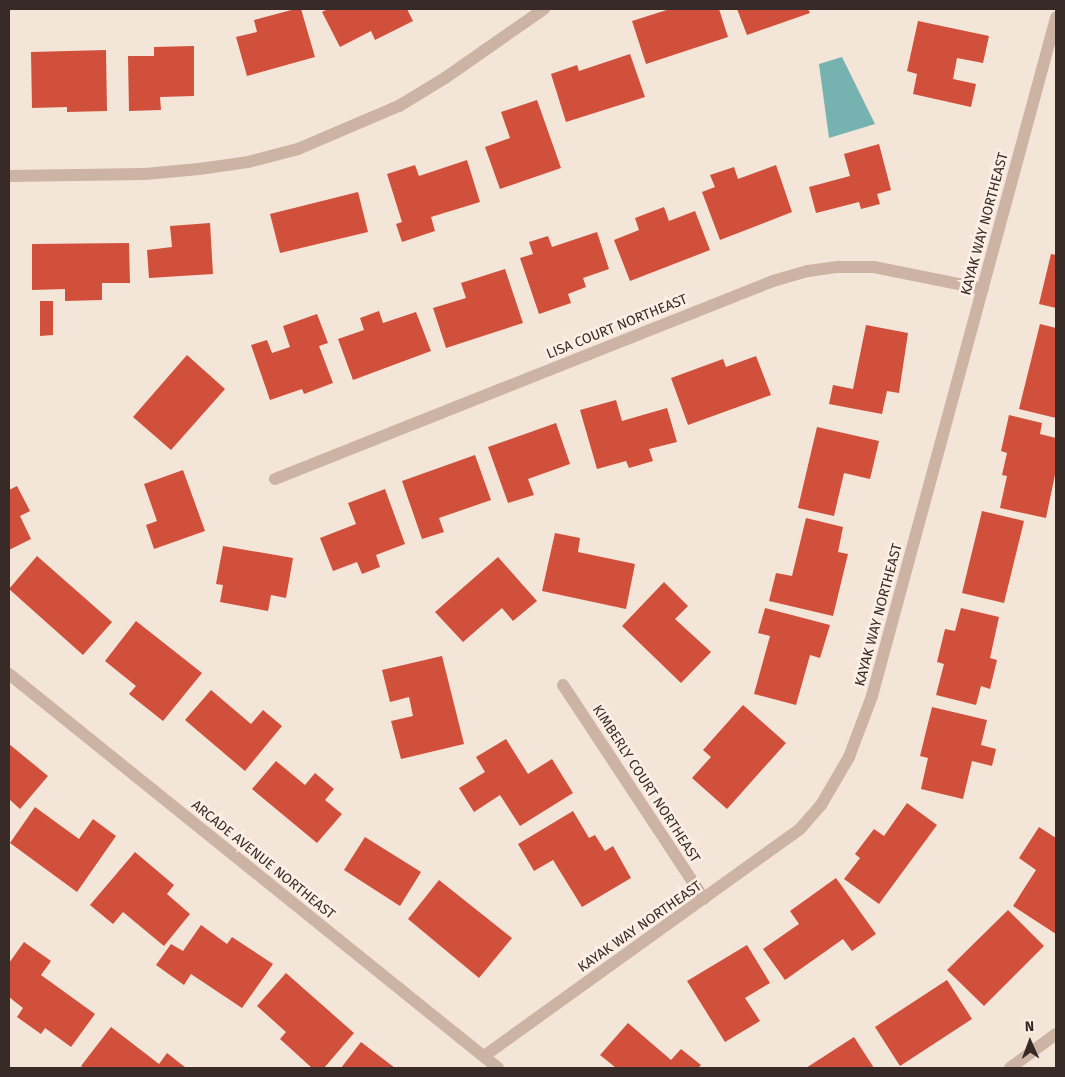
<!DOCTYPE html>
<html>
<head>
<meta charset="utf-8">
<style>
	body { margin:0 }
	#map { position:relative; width:1065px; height:1077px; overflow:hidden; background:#f4e5d9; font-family:"Fira Sans",sans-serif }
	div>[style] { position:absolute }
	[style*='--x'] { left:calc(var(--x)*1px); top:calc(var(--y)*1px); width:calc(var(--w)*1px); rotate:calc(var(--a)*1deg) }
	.water>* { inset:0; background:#76b3b0 }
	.building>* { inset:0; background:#d0503b }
	.minor>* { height:12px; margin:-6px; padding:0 6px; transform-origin:6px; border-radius:6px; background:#cdb3a4 }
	span { translate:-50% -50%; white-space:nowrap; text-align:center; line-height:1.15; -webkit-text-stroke:5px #fbefe6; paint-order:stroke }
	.street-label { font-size:14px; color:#382a26 }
	.frame { position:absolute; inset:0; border:10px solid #382a26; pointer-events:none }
	.north { position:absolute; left:1005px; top:1017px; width:50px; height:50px; -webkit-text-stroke:4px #fbefe6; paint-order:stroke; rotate:358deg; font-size:14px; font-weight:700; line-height:20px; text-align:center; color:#382a26 }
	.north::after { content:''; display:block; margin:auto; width:18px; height:22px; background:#382a26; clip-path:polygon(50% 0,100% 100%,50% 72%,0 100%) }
</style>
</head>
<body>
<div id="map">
	<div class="water">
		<div style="clip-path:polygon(842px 57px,875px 124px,829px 138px,819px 64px)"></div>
	</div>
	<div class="building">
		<div style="clip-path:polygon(295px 9px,301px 9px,315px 57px,247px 76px,236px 37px,257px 32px,254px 20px)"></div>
		<div style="clip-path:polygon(328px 9px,407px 9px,413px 21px,375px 40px,371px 31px,340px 47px,322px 12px)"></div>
		<div style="clip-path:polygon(670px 9px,719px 9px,728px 37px,646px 64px,632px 21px)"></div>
		<div style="clip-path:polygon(737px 9px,808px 9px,810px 13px,747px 35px)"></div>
		<div style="clip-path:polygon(918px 21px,989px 36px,983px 63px,957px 58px,953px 79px,976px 84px,971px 107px,913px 94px,917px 74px,907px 71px)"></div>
		<div style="clip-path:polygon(194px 46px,194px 96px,160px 97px,161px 110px,129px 111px,128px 56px,154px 56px,154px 47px)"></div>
		<div style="clip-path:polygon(106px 50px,107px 111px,67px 112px,67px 107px,32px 108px,31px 52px)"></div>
		<div style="clip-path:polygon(630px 54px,645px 97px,566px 122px,551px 74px,577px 65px,579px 71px)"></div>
		<div style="clip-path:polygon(537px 100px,561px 168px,500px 189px,485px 147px,510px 138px,501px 112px)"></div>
		<div style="clip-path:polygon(879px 144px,891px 190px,877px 194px,880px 204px,861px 209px,859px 202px,816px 213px,809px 187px,850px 176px,844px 154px)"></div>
		<div style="clip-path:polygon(467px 160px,480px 202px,431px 217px,435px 231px,402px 242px,396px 224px,402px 222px,387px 174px,415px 165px,419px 176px)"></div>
		<div style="clip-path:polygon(776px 165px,792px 212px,720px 240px,702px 192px,715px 187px,710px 175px,734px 167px,738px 179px)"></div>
		<div style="clip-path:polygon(358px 192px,368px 232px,280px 253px,270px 214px)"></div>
		<div style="clip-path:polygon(664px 207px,669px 221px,695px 211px,710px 250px,630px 281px,614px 240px,639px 230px,635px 218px)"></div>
		<div style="clip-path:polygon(210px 223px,213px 274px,149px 278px,147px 250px,172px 247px,170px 226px)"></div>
		<div style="clip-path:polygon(597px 232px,609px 269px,583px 278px,586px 287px,568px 294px,571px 303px,539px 314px,520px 258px,533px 254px,529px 242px,548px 236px,552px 247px)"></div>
		<div style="clip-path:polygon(129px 243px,130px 283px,102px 283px,102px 300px,65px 301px,65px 289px,32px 290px,32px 244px)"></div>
		<div style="clip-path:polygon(1051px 254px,1056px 255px,1056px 308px,1039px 304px)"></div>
		<div style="clip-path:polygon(505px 269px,523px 323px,446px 348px,433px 308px,466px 298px,461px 283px)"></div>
		<div style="clip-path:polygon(40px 301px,53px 301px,53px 335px,40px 336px)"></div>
		<div style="clip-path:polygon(379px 311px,383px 323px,416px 312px,431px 351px,353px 380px,338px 339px,364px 330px,360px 318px)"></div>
		<div style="clip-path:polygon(317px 314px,328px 343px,319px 346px,333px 383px,304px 394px,302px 389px,270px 400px,251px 345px,267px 340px,272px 353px,290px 347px,283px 326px)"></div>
		<div style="clip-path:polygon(1040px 324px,1056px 328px,1056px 418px,1019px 409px)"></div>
		<div style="clip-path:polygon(866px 325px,908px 333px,899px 393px,887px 391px,882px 414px,829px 404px,833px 385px,853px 389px)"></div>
		<div style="clip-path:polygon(187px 355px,225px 389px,171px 450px,133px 417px)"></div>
		<div style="clip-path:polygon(756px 356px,771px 395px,688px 425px,671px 378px,723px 359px,726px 367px)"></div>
		<div style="clip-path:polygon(616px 400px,622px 421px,667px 408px,677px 442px,649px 449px,653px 461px,629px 468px,626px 461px,597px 469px,580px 410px)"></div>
		<div style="clip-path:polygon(1009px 415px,1042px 423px,1040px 434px,1056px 438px,1056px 470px,1046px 518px,1000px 508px,1007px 476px,1002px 475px,1007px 453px,1001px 451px)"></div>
		<div style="clip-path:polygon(556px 423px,570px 464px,528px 479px,534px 495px,508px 503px,488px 447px)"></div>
		<div style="clip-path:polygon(817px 427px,879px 441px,870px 479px,844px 473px,834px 516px,798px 508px)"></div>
		<div style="clip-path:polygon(475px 455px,491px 500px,439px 518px,444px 532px,422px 539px,402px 481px)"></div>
		<div style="clip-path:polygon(183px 470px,205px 531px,154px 549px,146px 525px,157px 521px,144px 484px)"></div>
		<div style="clip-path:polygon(17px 486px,30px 511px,20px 516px,31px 539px,9px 550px,9px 490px)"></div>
		<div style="clip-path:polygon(385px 489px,405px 544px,376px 555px,380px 567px,362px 574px,357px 562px,333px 571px,320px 538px,356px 524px,348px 503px)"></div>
		<div style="clip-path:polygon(982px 511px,1024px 521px,1004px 603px,962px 593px)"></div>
		<div style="clip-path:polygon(806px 518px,843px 527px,838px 552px,848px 554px,833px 616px,769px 601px,776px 573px,792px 576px)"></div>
		<div style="clip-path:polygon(555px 533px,580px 538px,578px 552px,635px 564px,626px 609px,542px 591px)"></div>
		<div style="clip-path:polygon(223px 546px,293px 558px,286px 598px,271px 595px,268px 611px,220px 602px,223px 585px,216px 584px)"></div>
		<div style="clip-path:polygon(37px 556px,112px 622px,83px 655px,9px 589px)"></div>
		<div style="clip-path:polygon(498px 557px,537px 601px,513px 621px,502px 608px,463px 642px,435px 612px)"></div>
		<div style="clip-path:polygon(664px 582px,688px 606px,675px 619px,711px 652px,681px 683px,622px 626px)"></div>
		<div style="clip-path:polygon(765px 608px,830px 625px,820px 658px,810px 655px,796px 705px,754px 694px,770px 636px,758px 633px)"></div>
		<div style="clip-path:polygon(961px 608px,999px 617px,990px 658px,997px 660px,990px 689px,981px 686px,976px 705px,936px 695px,944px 664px,937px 662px,945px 629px,955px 631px)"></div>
		<div style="clip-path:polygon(136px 621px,202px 673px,163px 721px,129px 694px,136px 686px,105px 661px)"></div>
		<div style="clip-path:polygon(442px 656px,464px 744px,401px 759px,391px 721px,413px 716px,409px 697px,390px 702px,382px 670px)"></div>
		<div style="clip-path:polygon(211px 690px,251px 724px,263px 710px,282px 726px,245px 771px,185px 720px)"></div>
		<div style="clip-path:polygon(743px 705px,786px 743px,727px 809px,692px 778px,711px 757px,703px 750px)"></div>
		<div style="clip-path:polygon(932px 707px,987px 720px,981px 745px,996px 749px,992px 766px,972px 761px,963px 799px,921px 789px,928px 758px,920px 756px)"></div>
		<div style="clip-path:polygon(506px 739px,528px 774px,552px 759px,573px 793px,520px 826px,500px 795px,474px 812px,459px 788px,485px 772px,476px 757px)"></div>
		<div style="clip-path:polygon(9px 744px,48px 776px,20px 809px,9px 799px)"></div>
		<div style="clip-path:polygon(276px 761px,305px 785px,315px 773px,334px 789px,325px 800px,342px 814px,317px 843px,252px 789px)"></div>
		<div style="clip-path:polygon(907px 803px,937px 825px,879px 904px,844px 879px,860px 858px,855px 854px,874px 829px,884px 836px)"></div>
		<div style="clip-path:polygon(35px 807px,79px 839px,93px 819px,116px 836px,77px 892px,10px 843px)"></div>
		<div style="clip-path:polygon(573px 811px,589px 838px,595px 835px,605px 851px,613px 846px,631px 878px,582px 907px,553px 860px,534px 871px,518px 844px)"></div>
		<div style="clip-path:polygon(1039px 827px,1056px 838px,1056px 934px,1013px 906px,1036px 870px,1019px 858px)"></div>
		<div style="clip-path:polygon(365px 837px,421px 872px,400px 906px,344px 870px)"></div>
		<div style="clip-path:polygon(135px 852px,174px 885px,167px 894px,190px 914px,164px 946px,123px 912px,113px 924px,90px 905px)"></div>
		<div style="clip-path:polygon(836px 878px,876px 934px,852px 951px,843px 939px,785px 980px,763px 949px,799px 924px,790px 911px)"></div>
		<div style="clip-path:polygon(439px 880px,512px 938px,479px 978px,408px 919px)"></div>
		<div style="clip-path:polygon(1008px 910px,1044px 946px,984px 1006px,947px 970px)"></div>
		<div style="clip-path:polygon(201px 925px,227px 944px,232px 937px,273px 964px,242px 1008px,191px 974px,184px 985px,156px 965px,171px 944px,183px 951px)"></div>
		<div style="clip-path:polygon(24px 942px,51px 961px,41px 975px,95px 1014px,71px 1047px,45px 1028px,41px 1034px,17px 1017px,23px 1008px,9px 997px,9px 963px)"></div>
		<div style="clip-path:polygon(747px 945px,770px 983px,745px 998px,760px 1021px,725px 1042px,687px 981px)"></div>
		<div style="clip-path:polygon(286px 973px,354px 1033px,324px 1068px,312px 1068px,280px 1039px,286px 1032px,257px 1006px)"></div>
		<div style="clip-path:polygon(947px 980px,972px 1019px,900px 1066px,875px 1027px)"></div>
		<div style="clip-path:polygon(628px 1023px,671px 1060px,681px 1049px,701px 1065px,698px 1068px,616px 1068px,600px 1055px)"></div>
		<div style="clip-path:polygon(111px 1027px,159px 1064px,167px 1053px,186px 1068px,84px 1068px,81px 1066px)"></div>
		<div style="clip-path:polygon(854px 1037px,874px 1068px,806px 1068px)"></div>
		<div style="clip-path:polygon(361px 1042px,395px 1068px,341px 1068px)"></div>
	</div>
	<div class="minor">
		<div style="--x:9;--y:176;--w:136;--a:-0.8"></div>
		<div style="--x:145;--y:174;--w:54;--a:-5.3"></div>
		<div style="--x:199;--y:169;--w:49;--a:-8.1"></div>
		<div style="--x:248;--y:162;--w:52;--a:-14.6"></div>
		<div style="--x:298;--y:149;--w:110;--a:-23.1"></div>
		<div style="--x:399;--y:106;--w:54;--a:-31.3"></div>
		<div style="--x:445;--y:78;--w:121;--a:-34.9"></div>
		<div style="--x:275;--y:479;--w:536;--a:-21.68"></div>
		<div style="--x:773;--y:281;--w:36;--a:-16"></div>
		<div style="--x:808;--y:271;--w:30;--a:-8"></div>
		<div style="--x:838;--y:267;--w:36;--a:0"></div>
		<div style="--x:874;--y:267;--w:111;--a:11.4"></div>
		<div style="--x:9;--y:674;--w:628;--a:38.86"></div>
		<div style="--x:563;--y:685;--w:256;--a:56.6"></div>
		<div style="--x:484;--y:1056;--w:389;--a:-35.7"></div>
		<div style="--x:800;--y:829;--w:32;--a:-49"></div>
		<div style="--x:821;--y:805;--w:56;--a:-59.7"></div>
		<div style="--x:849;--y:757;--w:65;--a:-69.3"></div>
		<div style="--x:872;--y:696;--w:703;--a:-74.82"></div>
		<div style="--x:1010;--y:1068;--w:57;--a:-36.5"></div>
	</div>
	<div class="street-label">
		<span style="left:985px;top:224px;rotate:-75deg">KAYAK WAY NORTHEAST</span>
		<span style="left:617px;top:327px;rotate:-22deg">LISA COURT NORTHEAST</span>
		<span style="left:879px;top:615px;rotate:-75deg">KAYAK WAY NORTHEAST</span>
		<span style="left:646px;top:784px;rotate:57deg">KIMBERLY COURT NORTHEAST</span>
		<span style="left:263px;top:860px;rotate:39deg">ARCADE AVENUE NORTHEAST</span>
		<span style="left:640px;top:927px;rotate:-35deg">KAYAK WAY NORTHEAST</span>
	</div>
	<div class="frame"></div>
	<div class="north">N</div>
</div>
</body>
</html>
